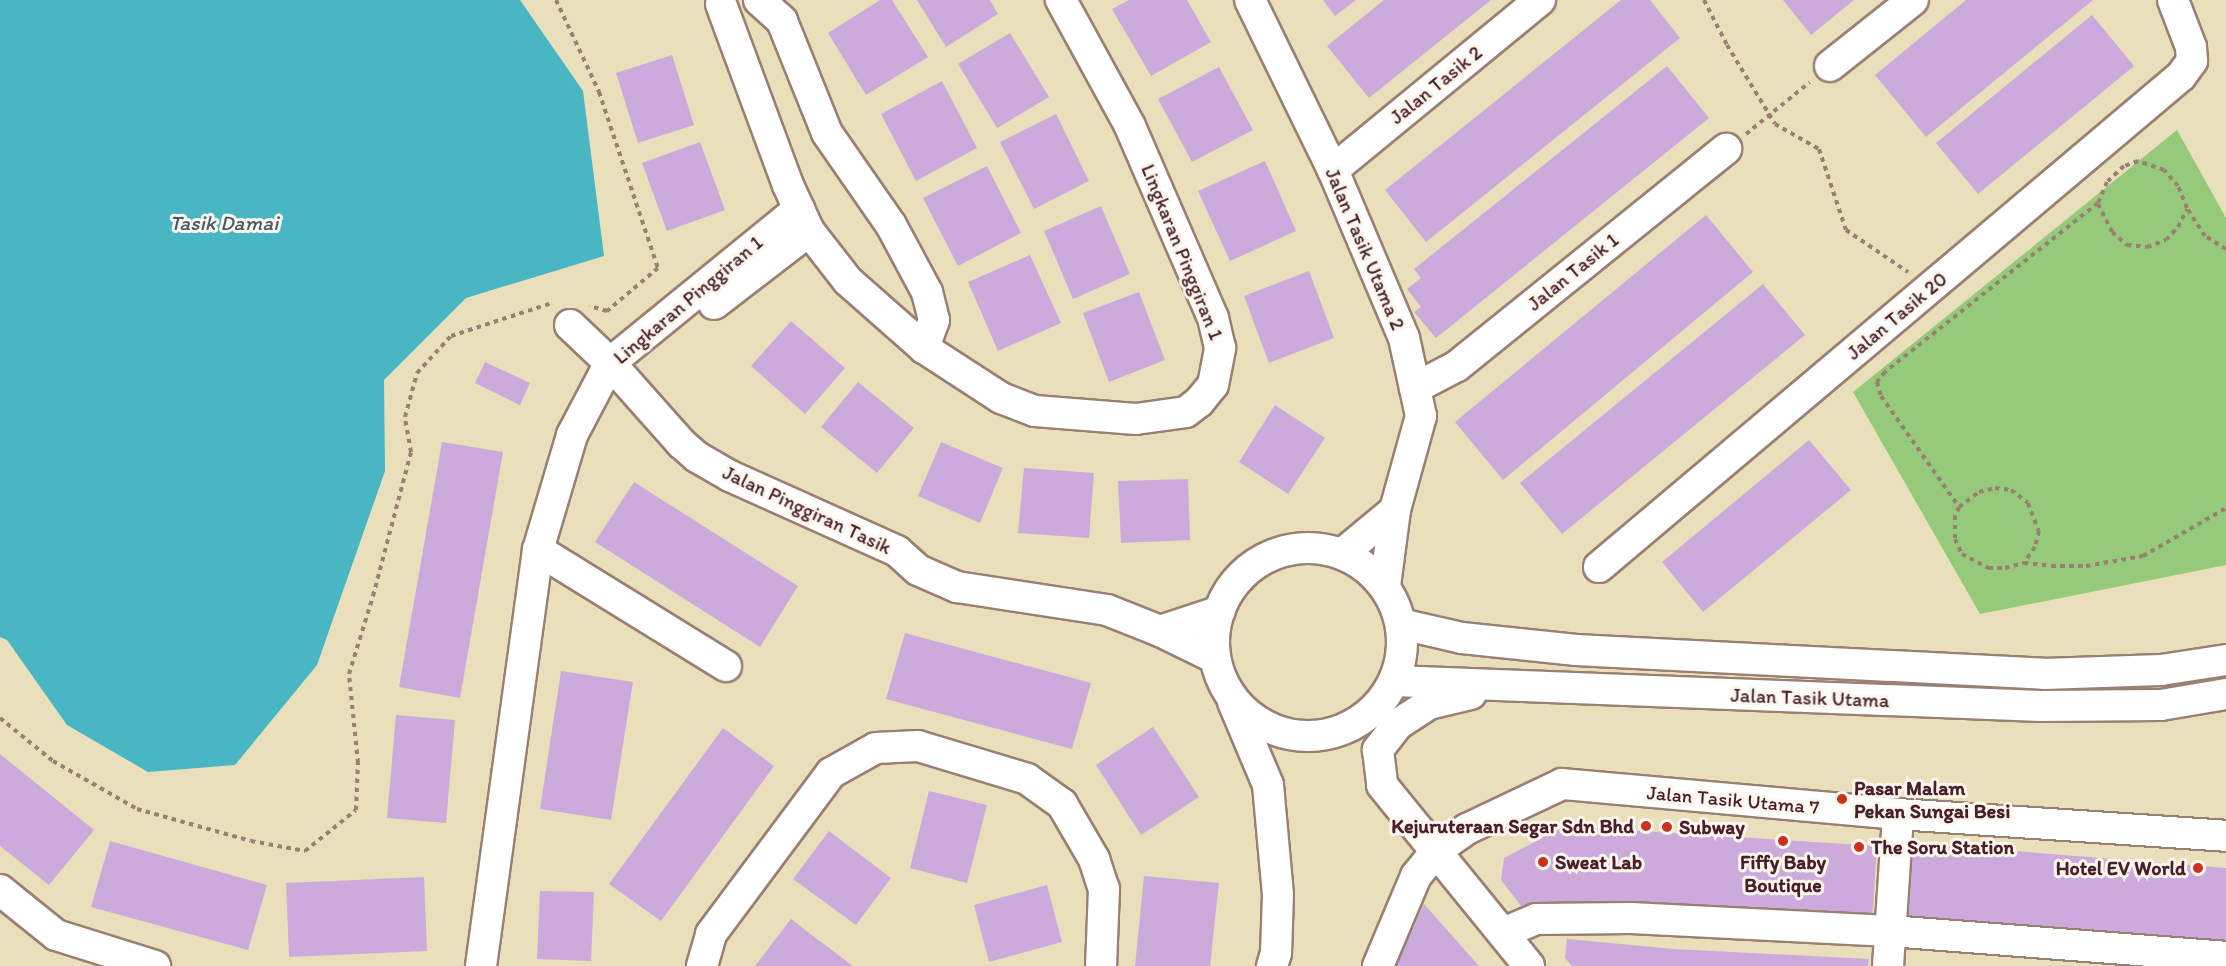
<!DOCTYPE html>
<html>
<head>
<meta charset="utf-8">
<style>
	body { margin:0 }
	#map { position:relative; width:2226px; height:966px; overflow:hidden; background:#e9dfbb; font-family:Itim,sans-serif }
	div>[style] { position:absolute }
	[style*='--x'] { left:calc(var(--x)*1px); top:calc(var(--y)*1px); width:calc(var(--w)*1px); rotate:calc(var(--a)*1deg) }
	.green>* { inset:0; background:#96ca7b }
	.water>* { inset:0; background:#48b6c3 }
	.building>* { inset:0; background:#ccabdc }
	.path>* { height:4px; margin-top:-2px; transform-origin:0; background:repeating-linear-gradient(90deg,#9a7f73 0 4.5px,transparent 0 9px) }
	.roads { filter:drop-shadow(2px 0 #9a7f73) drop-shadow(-2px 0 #9a7f73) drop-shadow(0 2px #9a7f73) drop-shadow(0 -2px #9a7f73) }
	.minor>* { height:30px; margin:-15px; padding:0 15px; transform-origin:15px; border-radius:15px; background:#fff }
	.minor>.ring { margin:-15px; padding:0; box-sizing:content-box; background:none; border:30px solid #fff; border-radius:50% }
	.dots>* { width:16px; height:16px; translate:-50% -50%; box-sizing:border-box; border:3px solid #fbf7ec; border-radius:50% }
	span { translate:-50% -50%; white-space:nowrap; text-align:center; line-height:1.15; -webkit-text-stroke:6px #fbf7ec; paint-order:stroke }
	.street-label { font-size:20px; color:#4a1f2b }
	.poi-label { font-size:20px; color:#4a1f2b; font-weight:700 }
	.left { translate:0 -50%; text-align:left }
	.right { translate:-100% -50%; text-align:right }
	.water-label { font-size:21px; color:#495b68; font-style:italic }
</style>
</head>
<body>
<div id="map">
	<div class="green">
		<div style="clip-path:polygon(2177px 130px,2226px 218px,2226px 565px,1980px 614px,1853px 392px)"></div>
	</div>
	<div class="water">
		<div style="clip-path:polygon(0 0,520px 0,583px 91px,604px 256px,466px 298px,384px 380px,385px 471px,317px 665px,235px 765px,148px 772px,67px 725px,7px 640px,0 637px)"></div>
	</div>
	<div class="building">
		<div style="clip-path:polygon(880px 0,892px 0,928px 57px,866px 95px,828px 33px)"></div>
		<div style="clip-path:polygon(917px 0,990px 0,998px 14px,946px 47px)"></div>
		<div style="clip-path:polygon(1129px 0,1187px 0,1211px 42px,1151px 76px,1112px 9px)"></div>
		<div style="clip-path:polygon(1323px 0,1356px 0,1335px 16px)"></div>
		<div style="clip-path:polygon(1384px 0,1491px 0,1369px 98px,1327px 46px)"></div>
		<div style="clip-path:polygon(1621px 0,1650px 0,1680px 38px,1426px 242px,1385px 190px)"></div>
		<div style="clip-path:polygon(1783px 0,1854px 0,1811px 35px)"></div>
		<div style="clip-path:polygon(1966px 0,2093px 0,1926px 137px,1875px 75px)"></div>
		<div style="clip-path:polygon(2092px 15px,2134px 66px,1978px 194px,1936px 143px)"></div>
		<div style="clip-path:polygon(1010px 33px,1049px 97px,997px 128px,958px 64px)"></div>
		<div style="clip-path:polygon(672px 55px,694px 125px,638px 143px,616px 73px)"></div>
		<div style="clip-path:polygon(1667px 66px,1709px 118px,1436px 338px,1414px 312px,1421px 307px,1407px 289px,1421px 278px,1414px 269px)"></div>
		<div style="clip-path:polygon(1219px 67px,1253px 130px,1192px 162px,1158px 99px)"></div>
		<div style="clip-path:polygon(942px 81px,977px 148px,916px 181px,881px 114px)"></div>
		<div style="clip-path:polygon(1056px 114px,1089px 181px,1034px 209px,1000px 142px)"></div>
		<div style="clip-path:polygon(700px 142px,725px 210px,667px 231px,642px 163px)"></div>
		<div style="clip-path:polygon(1265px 161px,1296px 231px,1230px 261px,1198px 191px)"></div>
		<div style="clip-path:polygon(987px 166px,1021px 233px,958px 266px,923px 198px)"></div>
		<div style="clip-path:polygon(1101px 206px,1130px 274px,1073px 299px,1044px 231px)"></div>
		<div style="clip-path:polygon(1706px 215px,1753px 272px,1503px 480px,1455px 422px)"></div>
		<div style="clip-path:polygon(1030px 255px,1061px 323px,998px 351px,968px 282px)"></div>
		<div style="clip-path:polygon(1309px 271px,1334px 338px,1269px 363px,1244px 296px)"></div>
		<div style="clip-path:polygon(1763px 284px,1805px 335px,1562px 534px,1520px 483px)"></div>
		<div style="clip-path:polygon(1139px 292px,1165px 360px,1109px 382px,1083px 313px)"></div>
		<div style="clip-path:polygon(791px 321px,845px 368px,805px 414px,751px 366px)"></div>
		<div style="clip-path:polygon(485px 362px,530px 383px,520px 405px,475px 383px)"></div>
		<div style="clip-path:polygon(858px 382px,914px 428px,877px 473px,821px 427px)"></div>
		<div style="clip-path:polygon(1275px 405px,1325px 438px,1288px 494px,1239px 462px)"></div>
		<div style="clip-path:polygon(1809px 440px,1851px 490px,1703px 612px,1662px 562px)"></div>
		<div style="clip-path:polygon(442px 442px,503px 452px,460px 698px,399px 687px)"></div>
		<div style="clip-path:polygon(941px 442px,1003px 468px,980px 523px,918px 496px)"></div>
		<div style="clip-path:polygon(1024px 468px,1094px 473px,1089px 538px,1018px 533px)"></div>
		<div style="clip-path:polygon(1188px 479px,1190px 540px,1121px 543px,1118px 481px)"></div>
		<div style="clip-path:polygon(634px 482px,798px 586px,760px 647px,595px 542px)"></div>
		<div style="clip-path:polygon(905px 633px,1091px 683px,1072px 749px,886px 699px)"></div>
		<div style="clip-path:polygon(561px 671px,633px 682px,611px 820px,540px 809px)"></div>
		<div style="clip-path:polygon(396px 715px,455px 720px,446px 823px,387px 818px)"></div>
		<div style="clip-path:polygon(1153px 727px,1199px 797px,1141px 835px,1096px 765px)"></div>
		<div style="clip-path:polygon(723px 728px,774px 766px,661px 921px,609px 884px)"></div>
		<div style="clip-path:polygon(0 754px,94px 830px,49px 885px,0 846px)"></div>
		<div style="clip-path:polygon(929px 791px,987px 805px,967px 883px,910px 868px)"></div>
		<div style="clip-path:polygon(1565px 826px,1877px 846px,1871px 938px,1529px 916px,1501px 880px,1504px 858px)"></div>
		<div style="clip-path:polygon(829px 831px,891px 878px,856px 925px,793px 879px)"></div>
		<div style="clip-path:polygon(110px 841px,267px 885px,248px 950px,91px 907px)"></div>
		<div style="clip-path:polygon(1902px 842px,2226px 868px,2226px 957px,1894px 930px)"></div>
		<div style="clip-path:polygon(1144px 876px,1219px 883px,1210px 966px,1135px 966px)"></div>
		<div style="clip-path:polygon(424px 877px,427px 951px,289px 957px,286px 883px)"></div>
		<div style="clip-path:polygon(1047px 885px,1062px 942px,989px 962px,974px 905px)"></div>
		<div style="clip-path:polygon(540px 891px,594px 892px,591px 961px,537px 959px)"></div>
		<div style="clip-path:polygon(1424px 904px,1479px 966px,1396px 966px)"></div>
		<div style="clip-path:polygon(791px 919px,813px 936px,853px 966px,755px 966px)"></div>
		<div style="clip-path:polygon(1567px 939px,1674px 949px,1869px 959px,1868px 966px,1572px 966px,1565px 958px)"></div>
	</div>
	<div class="path">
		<div style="--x:556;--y:0;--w:102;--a:64.9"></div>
		<div style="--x:599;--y:92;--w:186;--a:71.5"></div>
		<div style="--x:658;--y:268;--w:67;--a:139.9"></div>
		<div style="--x:607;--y:311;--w:18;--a:-164"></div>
		<div style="--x:1704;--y:0;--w:51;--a:62.9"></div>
		<div style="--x:1727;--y:45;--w:92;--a:58.7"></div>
		<div style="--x:1775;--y:124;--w:51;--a:29.6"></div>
		<div style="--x:1819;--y:149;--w:85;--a:71.6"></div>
		<div style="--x:1846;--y:230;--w:75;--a:34.1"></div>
		<div style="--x:1746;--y:134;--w:82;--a:-39.1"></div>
		<div style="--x:2098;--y:204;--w:31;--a:63"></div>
		<div style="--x:2112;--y:232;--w:20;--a:41"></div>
		<div style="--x:2127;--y:245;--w:20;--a:6"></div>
		<div style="--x:2147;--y:247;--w:20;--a:-20"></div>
		<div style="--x:2166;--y:240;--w:18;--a:-47"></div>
		<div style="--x:2178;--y:227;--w:20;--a:-63"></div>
		<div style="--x:2226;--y:249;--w:25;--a:-148"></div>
		<div style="--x:2205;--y:236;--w:33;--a:-123"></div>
		<div style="--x:2187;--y:208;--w:24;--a:-112"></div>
		<div style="--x:2178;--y:186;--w:21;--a:-131"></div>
		<div style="--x:2164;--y:170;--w:28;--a:-161"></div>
		<div style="--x:2138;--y:161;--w:15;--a:160"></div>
		<div style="--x:2124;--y:166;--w:23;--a:137"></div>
		<div style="--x:2107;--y:182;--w:23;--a:113"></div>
		<div style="--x:2098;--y:203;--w:272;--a:141.6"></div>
		<div style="--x:1885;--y:372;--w:13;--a:129"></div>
		<div style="--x:1877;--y:382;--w:15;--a:74"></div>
		<div style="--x:1881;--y:396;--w:136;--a:54.9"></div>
		<div style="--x:1959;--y:507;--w:10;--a:114"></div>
		<div style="--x:1955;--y:516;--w:23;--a:90"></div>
		<div style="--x:1955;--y:539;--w:17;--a:65"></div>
		<div style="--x:1962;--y:554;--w:30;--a:28"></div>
		<div style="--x:1988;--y:568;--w:17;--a:0"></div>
		<div style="--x:2005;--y:568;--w:20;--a:-15"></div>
		<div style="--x:2024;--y:563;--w:27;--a:6"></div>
		<div style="--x:2051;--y:566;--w:35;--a:0"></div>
		<div style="--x:2086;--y:566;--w:58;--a:-10"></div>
		<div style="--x:2143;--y:556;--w:96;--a:-30"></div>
		<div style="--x:1959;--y:507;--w:25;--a:-37"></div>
		<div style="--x:1979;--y:492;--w:16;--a:-14"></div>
		<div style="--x:1995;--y:488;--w:16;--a:7"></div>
		<div style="--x:2011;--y:490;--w:21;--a:37"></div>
		<div style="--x:2028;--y:503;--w:30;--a:69"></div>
		<div style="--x:2039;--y:531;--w:16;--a:104"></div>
		<div style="--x:2035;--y:547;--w:19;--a:125"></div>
		<div style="--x:0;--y:718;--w:68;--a:39.1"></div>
		<div style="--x:53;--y:761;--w:97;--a:29.7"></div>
		<div style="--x:137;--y:809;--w:118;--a:15.7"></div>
		<div style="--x:251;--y:841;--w:55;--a:10.5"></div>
		<div style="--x:305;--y:851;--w:65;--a:-38.8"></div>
		<div style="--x:356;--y:810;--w:47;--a:-87.6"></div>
		<div style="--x:358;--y:763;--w:89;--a:-95.8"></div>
		<div style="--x:349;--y:674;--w:82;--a:-72.9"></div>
		<div style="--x:373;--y:596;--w:149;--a:-75.2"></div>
		<div style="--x:411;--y:452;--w:36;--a:-100"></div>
		<div style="--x:405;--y:417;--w:46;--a:-74.7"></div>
		<div style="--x:417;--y:373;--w:50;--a:-47.4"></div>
		<div style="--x:451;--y:336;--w:106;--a:-18.1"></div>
	</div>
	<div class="roads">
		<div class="minor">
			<div style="--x:759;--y:0;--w:31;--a:42"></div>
			<div style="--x:782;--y:21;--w:121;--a:68.1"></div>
			<div style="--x:827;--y:133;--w:112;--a:55.2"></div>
			<div style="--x:891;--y:225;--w:76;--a:61.8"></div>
			<div style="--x:927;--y:292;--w:29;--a:76"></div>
			<div style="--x:934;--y:320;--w:30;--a:110"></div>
			<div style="--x:1250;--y:0;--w:189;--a:64"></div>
			<div style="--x:1333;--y:170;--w:182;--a:67.1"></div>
			<div style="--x:1404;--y:338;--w:80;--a:77.7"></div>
			<div style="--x:1421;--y:416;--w:98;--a:105.5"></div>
			<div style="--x:1395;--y:510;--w:77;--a:97.5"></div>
			<div style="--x:721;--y:4;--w:193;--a:69.7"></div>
			<div style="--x:788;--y:185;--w:51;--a:65.5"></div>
			<div style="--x:809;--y:231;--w:63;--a:52"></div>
			<div style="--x:848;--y:281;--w:101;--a:41.4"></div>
			<div style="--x:924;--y:348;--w:92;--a:33"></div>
			<div style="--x:1001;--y:398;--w:36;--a:21"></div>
			<div style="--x:1035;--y:411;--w:101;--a:4.5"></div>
			<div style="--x:1136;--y:419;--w:50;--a:-8"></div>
			<div style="--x:1186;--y:412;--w:16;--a:-38"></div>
			<div style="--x:1199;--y:402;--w:22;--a:-51"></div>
			<div style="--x:1213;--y:385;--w:38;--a:-79"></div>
			<div style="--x:1220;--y:348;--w:31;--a:-103"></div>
			<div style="--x:1213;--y:318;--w:209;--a:-113.4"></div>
			<div style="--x:1130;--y:126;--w:144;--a:-118.7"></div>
			<div style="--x:1830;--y:66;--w:106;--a:-38.5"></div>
			<div style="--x:1333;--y:170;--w:268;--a:-39.4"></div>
			<div style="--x:714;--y:304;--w:120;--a:-37.5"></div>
			<div style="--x:570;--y:325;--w:55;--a:43.5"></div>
			<div style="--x:610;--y:363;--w:108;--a:48.4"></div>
			<div style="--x:682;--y:444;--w:20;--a:41"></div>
			<div style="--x:697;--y:457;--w:38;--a:30"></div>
			<div style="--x:730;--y:476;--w:183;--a:24.2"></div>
			<div style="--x:897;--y:551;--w:28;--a:42"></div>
			<div style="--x:918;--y:570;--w:43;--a:23.6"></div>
			<div style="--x:957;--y:587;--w:152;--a:8.7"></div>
			<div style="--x:1107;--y:610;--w:57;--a:21.6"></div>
			<div style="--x:1160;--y:631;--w:61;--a:26.1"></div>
			<div style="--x:1415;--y:388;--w:47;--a:-27.6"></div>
			<div style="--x:1457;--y:366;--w:346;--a:-38.9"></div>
			<div class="ring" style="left:1214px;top:548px;width:158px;height:158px"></div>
			<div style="--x:538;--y:550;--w:221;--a:31.7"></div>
			<div style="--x:1342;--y:554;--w:69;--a:-39.7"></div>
			<div style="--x:1599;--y:567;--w:761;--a:-40.15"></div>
			<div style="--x:2181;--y:76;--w:19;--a:-54"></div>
			<div style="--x:2192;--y:61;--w:14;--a:-94"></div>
			<div style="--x:2191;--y:47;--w:50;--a:-111"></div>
			<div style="--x:1401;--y:624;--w:63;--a:12.9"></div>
			<div style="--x:1462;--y:638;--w:115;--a:6"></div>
			<div style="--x:1576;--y:650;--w:469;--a:2.9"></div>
			<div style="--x:2044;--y:674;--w:117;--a:-2"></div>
			<div style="--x:2161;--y:670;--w:66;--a:-8.7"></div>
			<div style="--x:1160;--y:631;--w:63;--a:-18.4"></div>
			<div style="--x:1394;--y:681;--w:647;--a:2.21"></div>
			<div style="--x:2041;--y:706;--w:120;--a:-0.5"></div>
			<div style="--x:2161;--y:705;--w:66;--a:-9.6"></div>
			<div style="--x:1471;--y:694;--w:43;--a:166.6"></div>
			<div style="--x:1429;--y:704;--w:37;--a:147"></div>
			<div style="--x:1398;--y:724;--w:33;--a:128"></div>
			<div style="--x:1378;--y:750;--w:35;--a:83"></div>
			<div style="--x:1382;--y:785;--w:233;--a:50.9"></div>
			<div style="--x:1233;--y:702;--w:90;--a:67.1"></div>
			<div style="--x:1268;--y:785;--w:109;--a:84.8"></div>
			<div style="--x:1278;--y:894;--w:59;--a:91.9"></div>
			<div style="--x:1276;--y:953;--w:14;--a:107"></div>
			<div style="--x:0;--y:890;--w:72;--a:38.8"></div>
			<div style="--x:56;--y:935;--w:104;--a:17.4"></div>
			<div style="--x:1503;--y:933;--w:36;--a:-23"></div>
			<div style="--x:1536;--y:919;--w:95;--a:-0.6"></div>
			<div style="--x:1631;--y:918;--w:259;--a:2.9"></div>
			<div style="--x:1890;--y:931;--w:337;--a:4.4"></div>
			<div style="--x:481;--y:966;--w:420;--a:-82.2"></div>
			<div style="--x:538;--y:550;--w:120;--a:-73.5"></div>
			<div style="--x:572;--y:435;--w:81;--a:-62.2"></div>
			<div style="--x:610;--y:363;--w:244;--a:-39.2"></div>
			<div style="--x:702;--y:966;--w:33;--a:-74"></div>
			<div style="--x:711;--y:934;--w:201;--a:-53.3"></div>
			<div style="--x:831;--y:773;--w:51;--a:-29.1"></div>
			<div style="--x:876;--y:748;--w:42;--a:-2.7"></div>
			<div style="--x:918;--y:746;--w:114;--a:16.8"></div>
			<div style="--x:1027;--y:779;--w:43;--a:35.5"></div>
			<div style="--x:1062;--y:804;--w:64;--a:59.8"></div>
			<div style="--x:1094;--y:859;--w:32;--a:72"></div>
			<div style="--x:1104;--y:889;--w:77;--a:92.2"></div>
			<div style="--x:1378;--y:966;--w:98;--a:-67.1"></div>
			<div style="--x:1416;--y:876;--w:33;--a:-51"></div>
			<div style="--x:1437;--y:850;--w:37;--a:-35"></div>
			<div style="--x:1467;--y:829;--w:105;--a:-25.3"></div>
			<div style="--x:1562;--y:784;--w:337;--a:5.1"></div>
			<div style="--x:1898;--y:814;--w:329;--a:3.8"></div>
			<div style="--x:1888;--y:966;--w:152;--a:-86.2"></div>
		</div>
	</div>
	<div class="dots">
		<div style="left:1842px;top:799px;background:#c8321e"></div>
		<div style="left:1646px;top:826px;background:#c8321e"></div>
		<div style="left:1667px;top:827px;background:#c8321e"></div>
		<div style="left:1783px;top:841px;background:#c8321e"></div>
		<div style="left:1859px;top:847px;background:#c8321e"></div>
		<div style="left:1543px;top:862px;background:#c8321e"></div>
		<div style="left:2198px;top:868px;background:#c8321e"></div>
	</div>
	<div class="street-label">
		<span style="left:1436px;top:85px;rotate:-39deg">Jalan Tasik 2</span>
		<span style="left:1365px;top:249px;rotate:67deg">Jalan Tasik Utama 2</span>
		<span style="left:1182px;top:252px;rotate:68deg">Lingkaran Pinggiran 1</span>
		<span style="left:1573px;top:272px;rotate:-39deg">Jalan Tasik 1</span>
		<span style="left:688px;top:300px;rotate:-40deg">Lingkaran Pinggiran 1</span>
		<span style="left:1897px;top:316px;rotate:-40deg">Jalan Tasik 20</span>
		<span style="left:807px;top:510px;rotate:25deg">Jalan Pinggiran Tasik</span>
		<span style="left:1810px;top:698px;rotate:2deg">Jalan Tasik Utama</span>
		<span style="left:1733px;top:800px;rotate:5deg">Jalan Tasik Utama 7</span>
	</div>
	<div class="poi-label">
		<span class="left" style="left:1854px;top:800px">Pasar Malam<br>Pekan Sungai Besi</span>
		<span class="right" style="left:1634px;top:826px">Kejuruteraan Segar Sdn Bhd</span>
		<span class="left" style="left:1679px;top:827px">Subway</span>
		<span class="left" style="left:1871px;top:847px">The Soru Station</span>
		<span class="left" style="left:1555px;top:862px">Sweat Lab</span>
		<span style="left:1783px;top:874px">Fiffy Baby<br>Boutique</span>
		<span class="right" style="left:2186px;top:868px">Hotel EV World</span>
	</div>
	<div class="water-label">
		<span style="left:224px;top:223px">Tasik Damai</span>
	</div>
</div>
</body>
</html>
